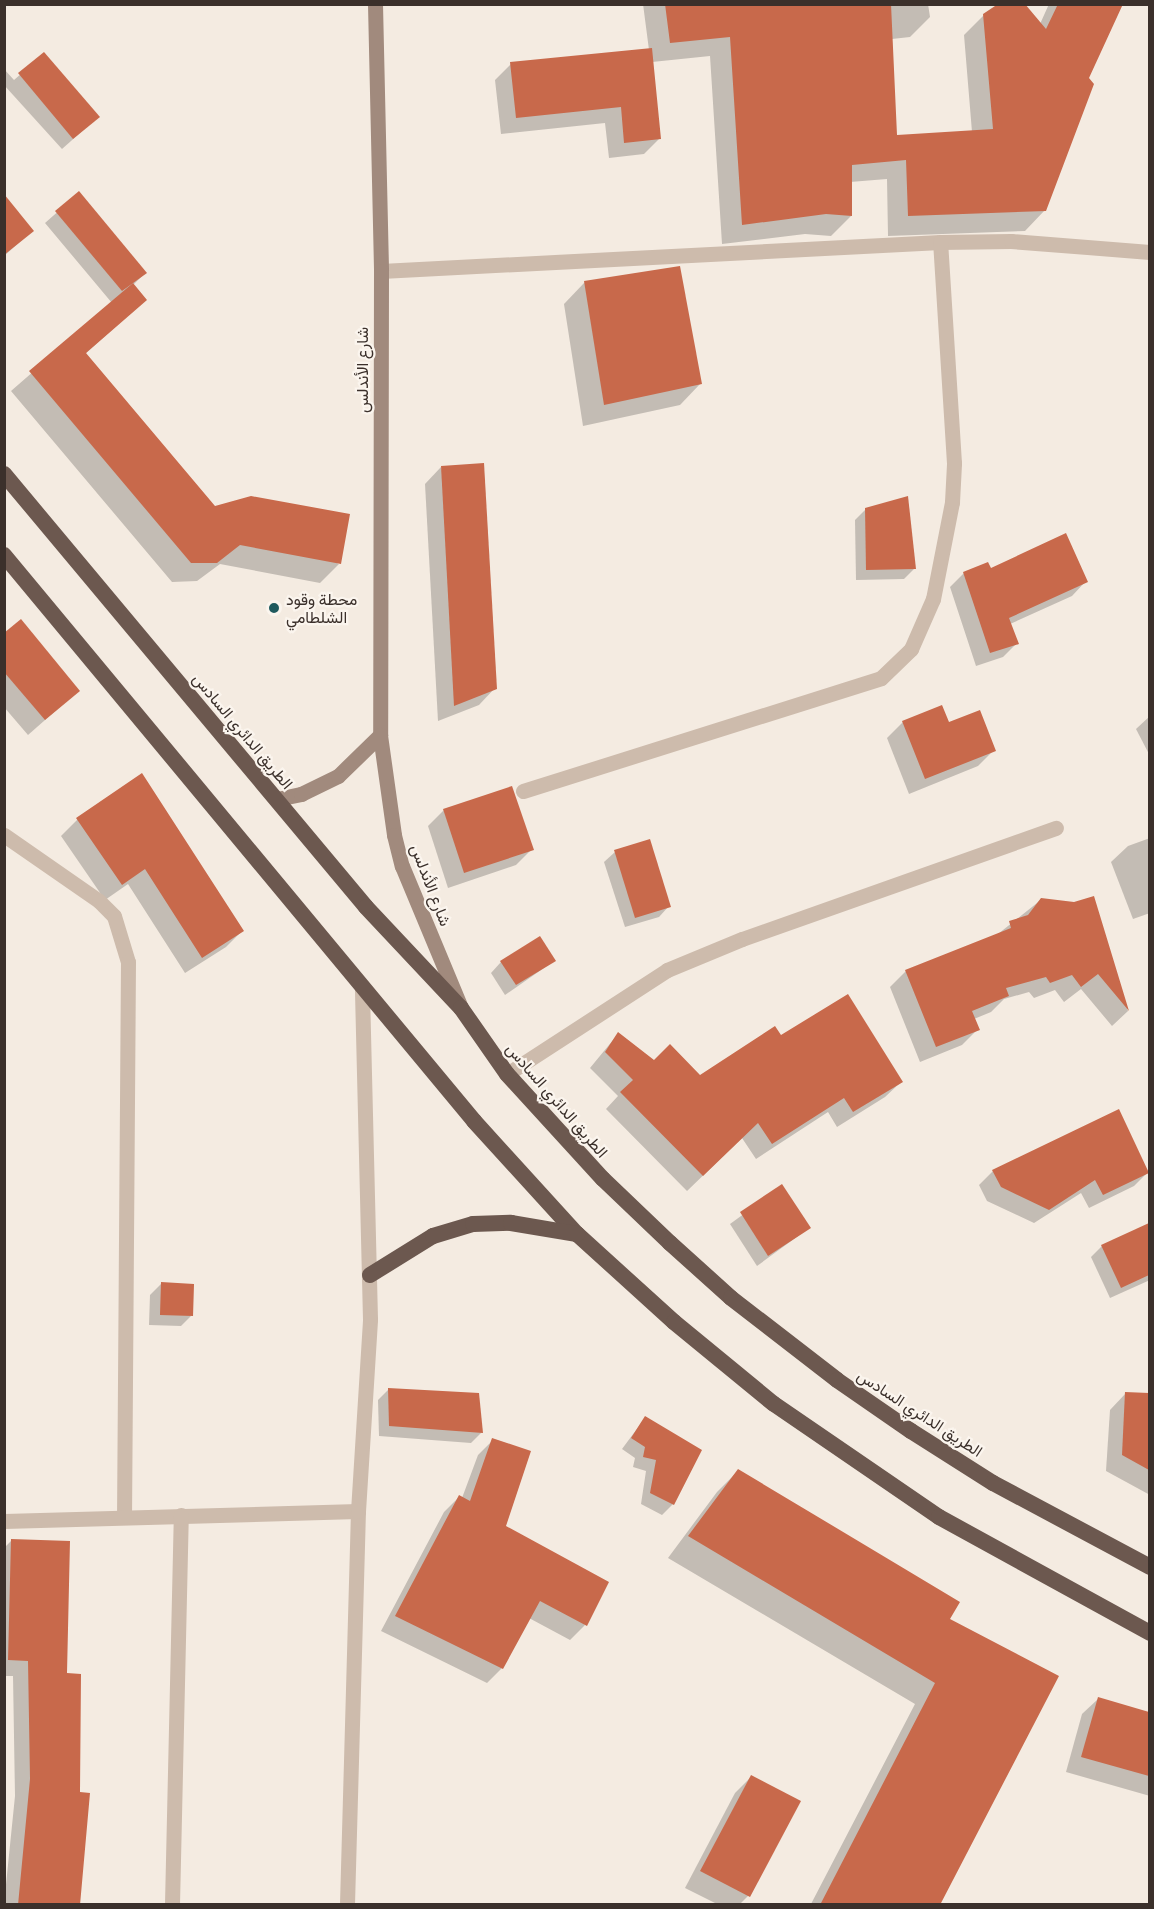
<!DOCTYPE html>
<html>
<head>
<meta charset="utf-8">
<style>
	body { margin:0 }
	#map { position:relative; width:1154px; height:1909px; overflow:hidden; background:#f4ebe1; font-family:"Archivo Narrow",Vazirmatn,sans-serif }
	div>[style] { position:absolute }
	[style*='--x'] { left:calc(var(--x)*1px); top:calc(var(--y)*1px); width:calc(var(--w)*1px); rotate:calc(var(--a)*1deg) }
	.shadow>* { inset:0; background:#0003 }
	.building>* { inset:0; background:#c8694b }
	.minor>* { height:15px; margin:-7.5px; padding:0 7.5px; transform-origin:7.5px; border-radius:7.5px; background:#cdbbac }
	.tertiary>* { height:15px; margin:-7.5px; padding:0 7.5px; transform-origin:7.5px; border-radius:7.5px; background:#cdbbac }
	.secondary>* { height:15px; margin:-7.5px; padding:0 7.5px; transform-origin:7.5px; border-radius:7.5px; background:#a18a7d }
	.trunk>* { height:16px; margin:-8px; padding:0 8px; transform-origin:8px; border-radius:8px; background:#6c584f }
	.dots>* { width:16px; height:16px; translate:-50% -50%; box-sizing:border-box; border:3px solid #fbf5ee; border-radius:50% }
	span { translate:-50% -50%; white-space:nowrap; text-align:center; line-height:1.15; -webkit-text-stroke:4.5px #fbf5ee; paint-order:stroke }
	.street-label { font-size:16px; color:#3b302b }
	.poi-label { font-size:16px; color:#3b302b }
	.left { translate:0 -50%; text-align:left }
	.frame { position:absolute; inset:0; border:6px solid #3b302b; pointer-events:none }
</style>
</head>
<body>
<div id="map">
	<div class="shadow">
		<div style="clip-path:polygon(643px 4px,928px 4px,930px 17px,910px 37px,892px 39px,896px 136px,972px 132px,964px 35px,984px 15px,1040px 24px,1049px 4px,1121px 4px,1087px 78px,1045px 210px,1025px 231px,888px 236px,887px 179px,850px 182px,851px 216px,831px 236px,805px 234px,722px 244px,710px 56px,652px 62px,660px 138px,644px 154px,609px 158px,605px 123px,501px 134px,495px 80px,511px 64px,649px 50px)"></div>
		<div style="clip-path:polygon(44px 54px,98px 117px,62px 149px,4px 85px,4px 69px,14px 80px)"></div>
		<div style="clip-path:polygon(79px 193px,145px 273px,133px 285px,145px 300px,85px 354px,214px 508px,339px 564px,320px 583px,220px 564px,197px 581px,172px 582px,11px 391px,112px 303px,45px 223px)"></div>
		<div style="clip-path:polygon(4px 197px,32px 231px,4px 256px)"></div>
		<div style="clip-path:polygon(585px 282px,701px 383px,680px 405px,583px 426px,564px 304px)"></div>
		<div style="clip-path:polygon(441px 467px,495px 688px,479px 705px,438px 721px,425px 484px)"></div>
		<div style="clip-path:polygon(866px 509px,915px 568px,904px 579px,856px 580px,855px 520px)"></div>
		<div style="clip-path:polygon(990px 570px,1086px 581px,1072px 596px,1010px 624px,1017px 643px,1003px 657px,976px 666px,950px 587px,964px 573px)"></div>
		<div style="clip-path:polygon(4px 635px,78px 691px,28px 735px,4px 707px)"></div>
		<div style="clip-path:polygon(1150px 716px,1150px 756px,1136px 729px)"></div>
		<div style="clip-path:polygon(903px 722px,994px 750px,978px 766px,909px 794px,887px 738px)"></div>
		<div style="clip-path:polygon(142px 775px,242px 931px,226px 947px,185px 973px,128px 884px,105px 900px,61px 836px,77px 820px)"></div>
		<div style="clip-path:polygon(444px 810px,532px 849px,516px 865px,448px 888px,428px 826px)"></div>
		<div style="clip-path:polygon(1150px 838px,1150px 913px,1133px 919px,1111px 862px,1128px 846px)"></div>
		<div style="clip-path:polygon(615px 852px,669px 906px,659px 917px,625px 927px,604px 862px)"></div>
		<div style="clip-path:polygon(1093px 897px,1128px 1011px,1112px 1026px,1081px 989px,1064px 1002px,1055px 990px,1034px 998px,1029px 992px,1004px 999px,991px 1012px,974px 1019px,978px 1029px,962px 1045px,920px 1062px,890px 987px,906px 971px,998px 934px,1042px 899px,1074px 903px)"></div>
		<div style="clip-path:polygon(554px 961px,505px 995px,491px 973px,501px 962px)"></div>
		<div style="clip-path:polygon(618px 1034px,654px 1062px,700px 1077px,781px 1037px,901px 1082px,885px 1097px,837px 1127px,828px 1112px,756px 1159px,742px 1138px,687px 1191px,606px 1109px,618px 1096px,590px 1068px)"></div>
		<div style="clip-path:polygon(993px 1171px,1148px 1172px,1134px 1186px,1089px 1208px,1081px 1193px,1034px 1223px,987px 1201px,979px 1185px)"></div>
		<div style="clip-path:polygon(782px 1186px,809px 1228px,757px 1266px,730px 1224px)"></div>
		<div style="clip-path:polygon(1150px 1225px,1150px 1280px,1110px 1298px,1091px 1257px,1102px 1246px)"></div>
		<div style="clip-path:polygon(161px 1284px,191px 1316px,181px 1326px,149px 1325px,150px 1295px)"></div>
		<div style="clip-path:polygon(389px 1389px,482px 1432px,471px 1443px,379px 1436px,378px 1400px)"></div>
		<div style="clip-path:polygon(1126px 1393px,1150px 1395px,1150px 1495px,1106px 1471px,1110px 1410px)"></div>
		<div style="clip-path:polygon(645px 1418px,673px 1504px,662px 1515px,641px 1504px,646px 1471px,633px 1467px,635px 1458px,622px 1449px)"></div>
		<div style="clip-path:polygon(493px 1440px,505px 1527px,585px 1625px,570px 1640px,529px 1618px,502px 1668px,487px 1683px,381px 1631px,444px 1512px,459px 1497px,462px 1498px,478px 1455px)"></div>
		<div style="clip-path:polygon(738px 1471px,948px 1620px,939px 1904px,811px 1904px,915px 1704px,668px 1558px,717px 1492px)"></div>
		<div style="clip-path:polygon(11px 1541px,65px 1675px,79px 1794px,78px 1904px,4px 1904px,15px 1796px,13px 1676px,4px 1676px,4px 1548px)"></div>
		<div style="clip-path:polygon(1098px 1699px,1150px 1713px,1150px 1796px,1066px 1772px,1082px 1714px)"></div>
		<div style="clip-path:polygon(751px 1777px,799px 1801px,748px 1896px,740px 1904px,717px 1904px,685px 1888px,735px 1793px)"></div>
	</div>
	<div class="building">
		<div style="clip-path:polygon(665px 4px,891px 4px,897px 135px,993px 129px,983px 14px,998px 4px,1025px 4px,1046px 29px,1058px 4px,1123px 4px,1089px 78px,1094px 84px,1046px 211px,908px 216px,906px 160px,852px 165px,852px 216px,826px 214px,742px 225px,730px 37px,670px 43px)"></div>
		<div style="clip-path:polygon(652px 48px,661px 139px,624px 143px,621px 107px,516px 118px,510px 62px)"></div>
		<div style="clip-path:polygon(44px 52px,100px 117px,73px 139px,18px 73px)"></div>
		<div style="clip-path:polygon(79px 191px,147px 273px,122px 291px,55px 211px)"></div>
		<div style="clip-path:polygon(4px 194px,34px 231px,4px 255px)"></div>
		<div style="clip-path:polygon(680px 266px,702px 384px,604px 405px,584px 281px)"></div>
		<div style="clip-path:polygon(133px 283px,147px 300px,86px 353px,215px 506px,251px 496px,350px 514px,341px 564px,240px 545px,217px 563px,191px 563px,29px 371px)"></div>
		<div style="clip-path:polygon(484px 463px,497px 689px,454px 706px,441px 466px)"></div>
		<div style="clip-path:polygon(908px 496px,916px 569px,866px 570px,865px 508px)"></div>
		<div style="clip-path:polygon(1066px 533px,1088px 582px,1009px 618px,1019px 644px,990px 653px,963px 572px,988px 562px,991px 568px)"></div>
		<div style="clip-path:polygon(21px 619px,80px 691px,45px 720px,4px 672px,4px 633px)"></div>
		<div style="clip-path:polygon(942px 705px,949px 722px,980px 710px,996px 751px,925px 779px,902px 721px)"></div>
		<div style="clip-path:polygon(142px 773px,244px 931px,202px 958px,145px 869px,122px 885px,76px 818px)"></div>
		<div style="clip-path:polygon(512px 786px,534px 850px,464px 873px,443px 809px)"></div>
		<div style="clip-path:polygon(650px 839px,671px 907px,635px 918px,614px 850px)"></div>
		<div style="clip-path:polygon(1094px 896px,1129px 1011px,1098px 974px,1081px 987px,1072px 975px,1050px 983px,1046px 977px,1006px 988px,1009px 996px,972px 1011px,980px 1030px,936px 1047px,905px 970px,1011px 928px,1009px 921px,1028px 915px,1041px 898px,1074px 902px)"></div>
		<div style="clip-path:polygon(540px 936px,556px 961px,516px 985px,500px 961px)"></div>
		<div style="clip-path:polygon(848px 994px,903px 1082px,853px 1112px,844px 1098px,772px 1144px,758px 1123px,703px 1176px,620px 1092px,633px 1080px,605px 1052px,618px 1032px,654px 1060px,670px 1044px,700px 1075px,775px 1026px,781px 1035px)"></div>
		<div style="clip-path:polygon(1119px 1109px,1149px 1173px,1103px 1195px,1095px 1180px,1049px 1210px,1001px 1187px,992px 1170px)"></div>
		<div style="clip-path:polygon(782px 1184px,811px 1228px,768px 1256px,740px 1212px)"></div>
		<div style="clip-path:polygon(1149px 1223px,1149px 1275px,1121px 1288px,1101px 1245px)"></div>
		<div style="clip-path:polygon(161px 1282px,194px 1284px,193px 1316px,160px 1315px)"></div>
		<div style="clip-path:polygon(388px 1388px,479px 1393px,483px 1433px,389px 1426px)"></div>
		<div style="clip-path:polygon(1125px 1392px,1149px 1393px,1149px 1470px,1122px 1455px)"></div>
		<div style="clip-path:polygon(645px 1416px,702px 1450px,674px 1505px,650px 1493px,656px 1460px,643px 1457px,645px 1447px,631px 1438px)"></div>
		<div style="clip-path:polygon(492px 1438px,531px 1451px,506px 1526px,609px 1582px,587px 1626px,540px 1601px,503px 1669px,395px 1616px,459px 1495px,470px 1501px)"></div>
		<div style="clip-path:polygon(738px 1469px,960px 1602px,950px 1619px,1059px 1676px,940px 1905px,820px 1905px,935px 1683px,688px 1536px)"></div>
		<div style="clip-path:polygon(11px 1539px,70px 1541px,67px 1673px,81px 1674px,80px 1792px,90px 1793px,80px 1905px,18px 1905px,30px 1779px,28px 1661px,8px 1660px)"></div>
		<div style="clip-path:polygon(1098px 1697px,1149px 1712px,1149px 1776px,1081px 1757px)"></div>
		<div style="clip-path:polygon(751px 1775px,801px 1801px,750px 1897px,700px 1871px)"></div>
	</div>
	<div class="minor">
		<div style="--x:381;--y:271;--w:560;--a:-2.97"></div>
		<div style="--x:940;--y:242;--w:71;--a:-0.8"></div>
		<div style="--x:1011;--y:241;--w:139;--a:4.5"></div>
		<div style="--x:523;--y:791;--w:375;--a:-17.5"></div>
		<div style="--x:881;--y:678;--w:42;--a:-44"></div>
		<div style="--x:911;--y:649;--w:55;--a:-66.3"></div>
		<div style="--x:933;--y:599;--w:99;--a:-78.9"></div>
		<div style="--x:952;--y:502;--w:39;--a:-87"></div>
		<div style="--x:954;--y:463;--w:221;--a:-93.6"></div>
		<div style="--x:4;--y:835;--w:116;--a:34.8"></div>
		<div style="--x:99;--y:901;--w:21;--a:45"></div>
		<div style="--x:114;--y:916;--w:48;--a:73.1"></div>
		<div style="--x:128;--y:962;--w:555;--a:90.41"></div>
		<div style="--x:507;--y:1074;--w:191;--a:-33"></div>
		<div style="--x:667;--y:970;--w:81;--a:-22.5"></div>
		<div style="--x:742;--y:939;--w:333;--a:-19.5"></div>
		<div style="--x:4;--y:1521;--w:354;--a:-1.6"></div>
		<div style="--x:172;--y:1904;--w:389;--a:-88.7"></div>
	</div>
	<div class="tertiary">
		<div style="--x:347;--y:1904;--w:393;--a:-88.4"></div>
		<div style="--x:358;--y:1511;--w:192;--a:-86.4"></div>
		<div style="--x:370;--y:1319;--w:331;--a:-91.4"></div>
	</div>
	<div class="secondary">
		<div style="--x:375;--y:4;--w:267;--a:88.7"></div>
		<div style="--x:381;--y:271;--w:464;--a:90.1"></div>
		<div style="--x:380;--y:735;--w:101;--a:82"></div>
		<div style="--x:394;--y:835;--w:32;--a:76"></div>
		<div style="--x:402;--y:866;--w:151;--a:67.4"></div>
		<div style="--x:277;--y:799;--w:25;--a:-12"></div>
		<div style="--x:301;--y:794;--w:41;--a:-25.9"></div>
		<div style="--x:338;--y:776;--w:59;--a:-44.3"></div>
	</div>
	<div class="trunk">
		<div style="--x:4;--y:474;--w:564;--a:50.1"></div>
		<div style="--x:366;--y:907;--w:139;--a:46.8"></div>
		<div style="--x:461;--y:1008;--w:80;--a:55.1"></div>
		<div style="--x:507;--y:1074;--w:142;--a:47.6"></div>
		<div style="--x:603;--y:1179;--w:93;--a:43.7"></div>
		<div style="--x:670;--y:1243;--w:82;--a:42"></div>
		<div style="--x:731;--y:1298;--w:134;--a:37.7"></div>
		<div style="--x:837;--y:1380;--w:90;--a:34.6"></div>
		<div style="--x:911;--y:1431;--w:97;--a:32.4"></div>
		<div style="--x:993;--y:1483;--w:178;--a:28.1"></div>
		<div style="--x:4;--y:555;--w:736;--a:50.29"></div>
		<div style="--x:474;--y:1121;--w:153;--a:47.7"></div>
		<div style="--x:577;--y:1234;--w:131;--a:42.2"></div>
		<div style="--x:674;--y:1322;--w:129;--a:39.4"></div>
		<div style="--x:774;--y:1404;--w:200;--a:34.4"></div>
		<div style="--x:939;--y:1517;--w:241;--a:28.8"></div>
		<div style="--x:370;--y:1275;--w:74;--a:-31.8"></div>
		<div style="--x:433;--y:1236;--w:42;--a:-16.7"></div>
		<div style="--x:473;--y:1224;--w:38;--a:-2"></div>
		<div style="--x:511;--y:1223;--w:67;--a:9.5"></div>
	</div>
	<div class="dots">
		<div style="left:274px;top:608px;background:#1f5a5e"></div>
	</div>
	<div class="street-label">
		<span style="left:362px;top:370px;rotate:-90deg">شارع الأندلس</span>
		<span style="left:243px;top:731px;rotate:50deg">الطريق الدائري السادس</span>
		<span style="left:431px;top:885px;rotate:69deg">شارع الأندلس</span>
		<span style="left:557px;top:1100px;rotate:49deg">الطريق الدائري السادس</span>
		<span style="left:920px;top:1413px;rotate:33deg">الطريق الدائري السادس</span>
	</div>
	<div class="poi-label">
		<span class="left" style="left:286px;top:608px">محطة وقود<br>الشلطامي</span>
	</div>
	<div class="frame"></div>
</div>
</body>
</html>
